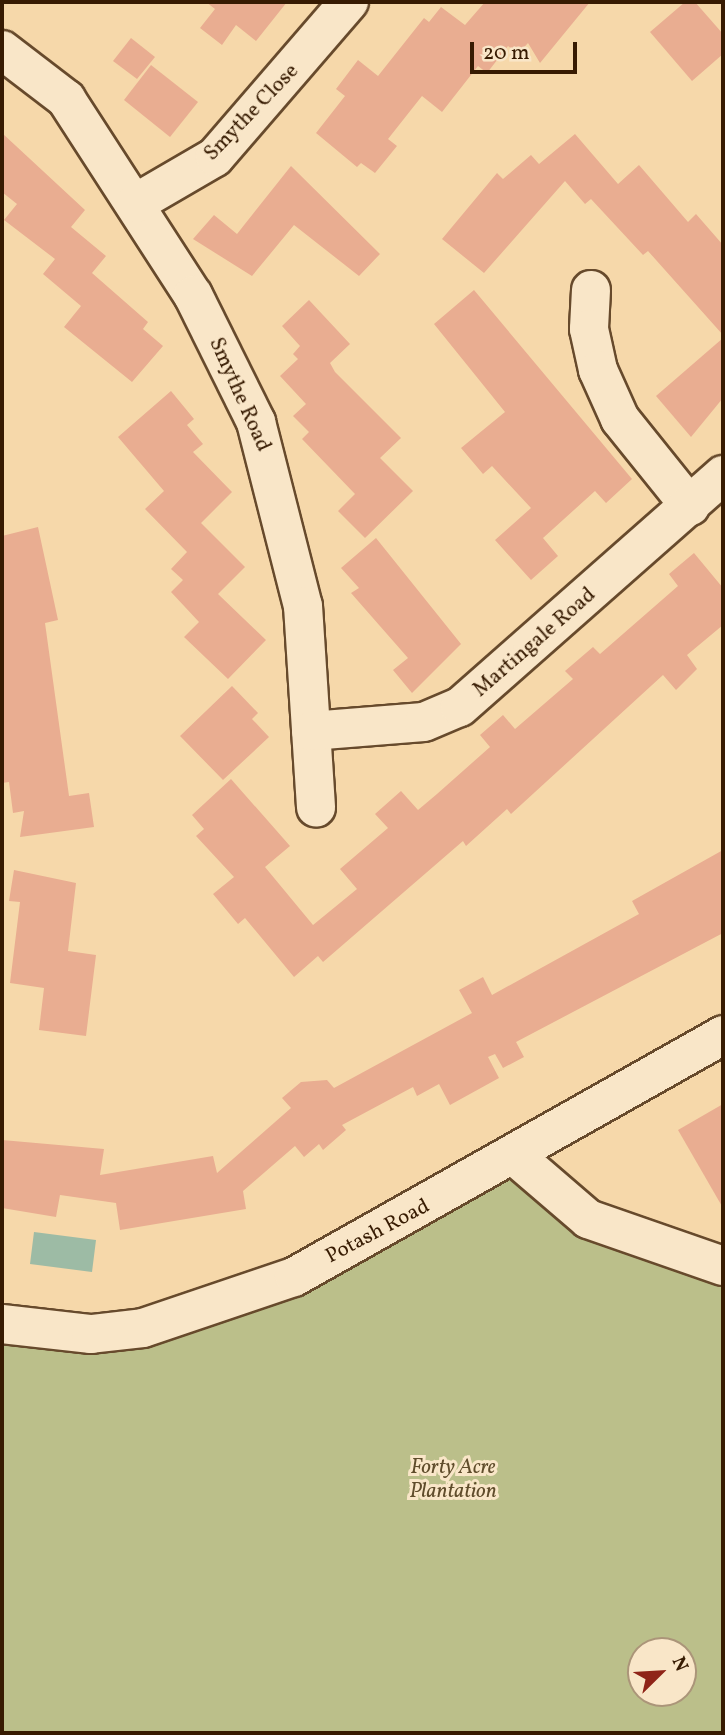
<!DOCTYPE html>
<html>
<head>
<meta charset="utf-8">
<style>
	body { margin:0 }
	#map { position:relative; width:725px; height:1735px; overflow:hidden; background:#f6d8aa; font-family:Vollkorn,serif }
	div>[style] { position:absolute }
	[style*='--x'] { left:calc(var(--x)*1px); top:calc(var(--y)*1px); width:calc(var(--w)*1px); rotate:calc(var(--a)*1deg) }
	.green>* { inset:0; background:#bbbf8a }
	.water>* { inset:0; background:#9dbba5 }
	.building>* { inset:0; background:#e9ad91 }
	.roads { filter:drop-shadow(2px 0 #674a2c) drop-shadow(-2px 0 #674a2c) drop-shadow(0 2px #674a2c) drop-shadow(0 -2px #674a2c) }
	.minor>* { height:38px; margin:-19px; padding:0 19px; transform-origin:19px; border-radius:19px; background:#f9e6c8 }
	span { translate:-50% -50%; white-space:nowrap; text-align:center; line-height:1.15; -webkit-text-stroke:6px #f9e6c8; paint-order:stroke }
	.street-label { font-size:21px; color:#371b02 }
	.park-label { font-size:21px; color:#5f4c2b; font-style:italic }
	.frame { position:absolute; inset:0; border:4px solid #371b02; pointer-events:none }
	.north { position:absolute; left:627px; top:1637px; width:70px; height:70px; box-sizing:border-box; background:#f9e6c8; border:2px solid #ab9579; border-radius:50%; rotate:66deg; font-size:19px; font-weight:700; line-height:28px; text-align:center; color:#371b02 }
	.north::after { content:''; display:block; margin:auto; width:24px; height:32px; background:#8f2418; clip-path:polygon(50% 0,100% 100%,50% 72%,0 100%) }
	.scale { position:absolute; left:470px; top:42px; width:107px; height:32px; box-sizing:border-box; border:4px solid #371b02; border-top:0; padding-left:9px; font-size:21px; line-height:24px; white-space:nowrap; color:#371b02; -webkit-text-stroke:5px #f9e6c8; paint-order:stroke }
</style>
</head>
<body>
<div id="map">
	<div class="green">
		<div style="clip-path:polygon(evenodd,516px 1157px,588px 1219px,723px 1266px,723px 1733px,2px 1733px,2px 1321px,91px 1334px,294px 1277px,516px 1157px,641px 1651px,683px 1651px,683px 1693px,641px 1693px,641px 1651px)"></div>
	</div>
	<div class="water">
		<div style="clip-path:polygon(34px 1232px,96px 1240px,92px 1272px,30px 1264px)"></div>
	</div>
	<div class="building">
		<div style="clip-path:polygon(206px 2px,287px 2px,256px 41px,236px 25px,222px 45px,200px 28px,215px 9px)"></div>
		<div style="clip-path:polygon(485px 2px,590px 2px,540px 63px,528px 43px,518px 54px,508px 46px,487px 73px,478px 66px,442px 112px,422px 96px,388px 139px,397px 146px,375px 173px,361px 163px,357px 167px,316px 133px,345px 96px,336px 89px,358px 60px,378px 76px,424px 18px,429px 22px,441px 7px,465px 25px)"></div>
		<div style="clip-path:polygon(685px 2px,695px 2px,723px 34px,723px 54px,692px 81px,650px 32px)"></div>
		<div style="clip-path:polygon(131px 38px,155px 57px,137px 79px,113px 61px)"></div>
		<div style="clip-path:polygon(151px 65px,198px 102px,170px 137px,124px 100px)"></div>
		<div style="clip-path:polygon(2px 133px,85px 210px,71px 227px,106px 256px,92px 273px,148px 322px,143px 329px,163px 346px,132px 382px,64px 327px,81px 306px,43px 274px,55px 259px,4px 220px,17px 204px,2px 192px)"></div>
		<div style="clip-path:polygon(575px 134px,618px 184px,639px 165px,688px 222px,696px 214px,723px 245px,723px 335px,648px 251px,643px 255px,591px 199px,585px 204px,565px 181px,484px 273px,442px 239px,497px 173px,503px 179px,531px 155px,539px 164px)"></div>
		<div style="clip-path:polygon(291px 166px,380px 254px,359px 276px,294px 225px,252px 276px,193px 239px,214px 215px,237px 234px)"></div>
		<div style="clip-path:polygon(474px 290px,632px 479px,606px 503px,595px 491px,543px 538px,558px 556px,531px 580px,495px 540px,531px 508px,492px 466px,483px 474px,461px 448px,505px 412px,434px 324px)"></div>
		<div style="clip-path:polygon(309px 300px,350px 344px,330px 363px,335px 372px,401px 438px,380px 458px,413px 491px,365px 538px,338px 511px,355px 494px,302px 439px,309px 432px,293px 416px,306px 404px,280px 376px,298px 359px,293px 354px,300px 346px,282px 326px)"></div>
		<div style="clip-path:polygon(723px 338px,723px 398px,691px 437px,656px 396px)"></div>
		<div style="clip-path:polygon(171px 391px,194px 419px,187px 425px,203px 444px,193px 452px,232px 492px,201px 523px,245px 567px,218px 594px,266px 640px,228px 679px,184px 637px,199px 622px,171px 592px,183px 580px,171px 569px,187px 552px,145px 509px,164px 491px,118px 437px)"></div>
		<div style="clip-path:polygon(38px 527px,58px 620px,45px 623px,69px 796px,89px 793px,94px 827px,20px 837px,24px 811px,13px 813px,9px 782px,2px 783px,2px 536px)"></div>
		<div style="clip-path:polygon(376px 538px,461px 644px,412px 693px,393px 670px,408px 658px,351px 593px,359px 588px,341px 568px)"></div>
		<div style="clip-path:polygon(694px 553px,723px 588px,723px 625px,687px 655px,697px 669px,676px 690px,663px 675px,511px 814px,507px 809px,466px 846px,463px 841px,323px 962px,318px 956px,294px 977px,245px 918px,238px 924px,213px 894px,234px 877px,196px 836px,204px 829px,192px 815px,231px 779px,290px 846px,265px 867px,313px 925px,357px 889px,340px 869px,388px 828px,375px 814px,401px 791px,418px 810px,437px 794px,490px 747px,480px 735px,503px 715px,515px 729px,573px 679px,565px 671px,593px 647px,600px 654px,678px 586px,669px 574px)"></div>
		<div style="clip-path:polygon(232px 686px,258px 713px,252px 719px,269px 737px,223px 780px,180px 736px)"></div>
		<div style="clip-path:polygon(723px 850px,723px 933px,516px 1042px,524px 1057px,503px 1068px,495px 1054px,488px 1057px,499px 1078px,450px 1105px,439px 1084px,417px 1096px,413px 1087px,342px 1125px,346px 1130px,323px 1150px,319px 1144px,304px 1157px,295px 1146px,243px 1191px,246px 1209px,120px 1230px,116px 1203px,60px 1195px,56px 1217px,2px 1208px,2px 1140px,104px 1149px,100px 1175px,213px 1156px,217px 1173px,291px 1108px,282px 1098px,301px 1082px,327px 1080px,334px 1088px,472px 1013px,459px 990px,483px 977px,492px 995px,639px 914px,632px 901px)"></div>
		<div style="clip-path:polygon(14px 870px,76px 883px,68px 951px,96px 955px,86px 1036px,39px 1030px,44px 988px,10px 983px,20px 902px,9px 901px)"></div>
		<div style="clip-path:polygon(723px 1104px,723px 1208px,678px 1130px)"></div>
	</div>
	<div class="roads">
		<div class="minor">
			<div style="--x:2;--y:50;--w:81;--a:37.4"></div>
			<div style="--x:66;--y:99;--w:234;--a:57.1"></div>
			<div style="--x:193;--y:295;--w:142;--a:63.6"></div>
			<div style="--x:256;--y:422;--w:190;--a:75.7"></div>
			<div style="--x:303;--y:606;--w:202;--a:86.3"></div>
			<div style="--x:136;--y:203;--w:91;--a:-30.2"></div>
			<div style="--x:215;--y:157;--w:205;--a:-49.2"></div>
			<div style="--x:591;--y:290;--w:39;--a:93"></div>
			<div style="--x:589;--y:329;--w:42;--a:77.6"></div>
			<div style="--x:598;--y:370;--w:54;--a:65.8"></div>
			<div style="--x:620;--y:419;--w:112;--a:51.2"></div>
			<div style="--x:311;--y:731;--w:113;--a:-4.6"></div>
			<div style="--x:424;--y:722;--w:39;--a:-23"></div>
			<div style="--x:460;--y:707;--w:351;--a:-41.4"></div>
			<div style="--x:516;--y:1157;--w:95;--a:40.7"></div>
			<div style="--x:588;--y:1219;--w:143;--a:19.2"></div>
			<div style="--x:2;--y:1324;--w:90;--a:6.4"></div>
			<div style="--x:91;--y:1334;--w:52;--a:-6.6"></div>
			<div style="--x:143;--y:1328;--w:159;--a:-18.7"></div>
			<div style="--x:294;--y:1277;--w:493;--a:-29.4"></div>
		</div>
	</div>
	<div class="street-label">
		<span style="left:252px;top:113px;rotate:-46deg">Smythe Close</span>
		<span style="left:239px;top:395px;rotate:66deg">Smythe Road</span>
		<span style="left:535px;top:643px;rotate:-41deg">Martingale Road</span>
		<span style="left:378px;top:1232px;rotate:-28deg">Potash Road</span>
	</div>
	<div class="park-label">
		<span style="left:453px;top:1480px">Forty Acre<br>Plantation</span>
	</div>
	<div class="frame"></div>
	<div class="north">N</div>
	<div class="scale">20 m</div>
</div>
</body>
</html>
